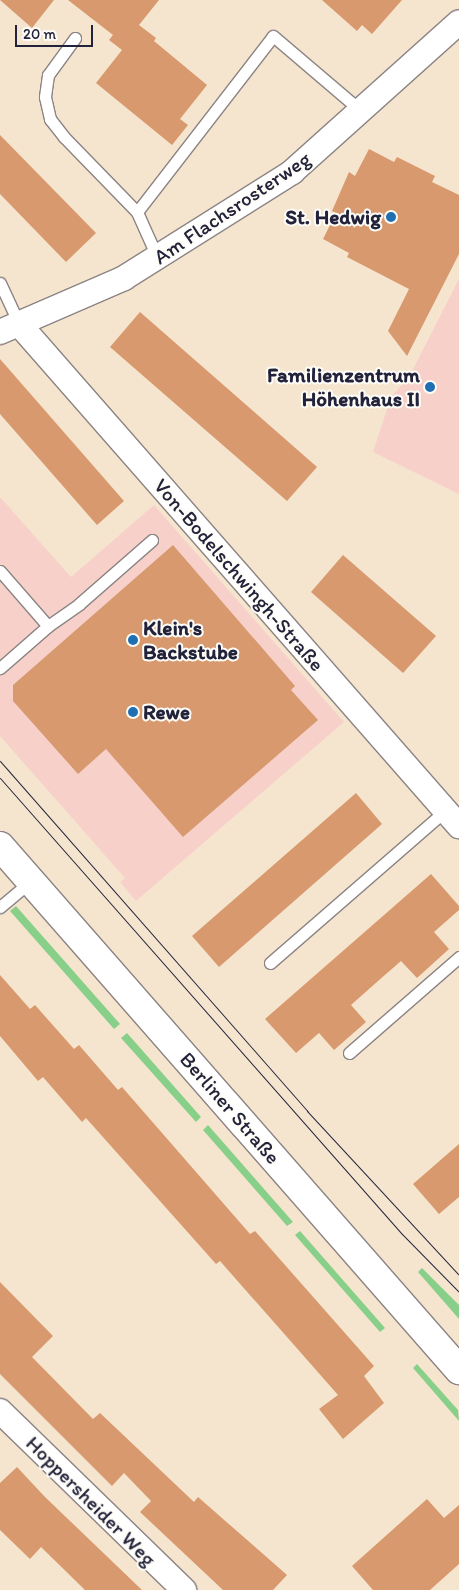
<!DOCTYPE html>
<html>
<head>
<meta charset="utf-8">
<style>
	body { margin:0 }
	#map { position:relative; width:459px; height:1590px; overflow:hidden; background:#f6e5ce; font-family:Itim,sans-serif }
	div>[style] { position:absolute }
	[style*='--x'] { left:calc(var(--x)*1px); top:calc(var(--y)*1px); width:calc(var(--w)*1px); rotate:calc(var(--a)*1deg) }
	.built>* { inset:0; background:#f7d0ca }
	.green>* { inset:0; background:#88cf89 }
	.building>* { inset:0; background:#d7996d }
	.roads { filter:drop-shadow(1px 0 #8c8484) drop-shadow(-1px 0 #8c8484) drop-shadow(0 1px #8c8484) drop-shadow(0 -1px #8c8484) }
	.service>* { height:11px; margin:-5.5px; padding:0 5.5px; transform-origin:5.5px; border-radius:5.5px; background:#fff }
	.minor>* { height:24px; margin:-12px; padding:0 12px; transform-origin:12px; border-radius:12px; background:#fff }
	.secondary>* { height:28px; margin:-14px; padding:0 14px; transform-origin:14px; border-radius:14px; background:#fff }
	.tram>* { height:1px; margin:-0.5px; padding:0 0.5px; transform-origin:0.5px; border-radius:0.5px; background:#22223b }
	.dots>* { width:14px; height:14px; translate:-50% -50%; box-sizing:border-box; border:2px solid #fdfcf7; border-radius:50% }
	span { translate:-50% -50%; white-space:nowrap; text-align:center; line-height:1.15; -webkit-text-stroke:4px #fdfcf7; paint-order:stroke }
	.street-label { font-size:21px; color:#22223b }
	.poi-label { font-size:21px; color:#22223b; font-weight:700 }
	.right { translate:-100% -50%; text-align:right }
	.left { translate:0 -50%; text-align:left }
	.scale { position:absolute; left:15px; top:25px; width:78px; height:22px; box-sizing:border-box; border:2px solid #22223b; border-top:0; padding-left:6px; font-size:15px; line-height:18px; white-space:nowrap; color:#22223b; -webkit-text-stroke:4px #fdfcf7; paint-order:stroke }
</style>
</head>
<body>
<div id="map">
	<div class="built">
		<div style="clip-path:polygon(459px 279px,459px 494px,373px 452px,391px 397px,409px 377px)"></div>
		<div style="clip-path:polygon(0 497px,71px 577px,154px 505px,344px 722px,136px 901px,120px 882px,125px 878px,0 736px)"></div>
	</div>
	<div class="green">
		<div style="clip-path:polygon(16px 906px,120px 1024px,114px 1029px,10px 911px)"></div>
		<div style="clip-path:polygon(127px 1033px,201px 1117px,196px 1122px,121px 1038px)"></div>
		<div style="clip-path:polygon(208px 1125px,293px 1222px,287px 1226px,203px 1130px)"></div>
		<div style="clip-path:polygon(300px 1231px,385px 1328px,380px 1332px,295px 1235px)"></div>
		<div style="clip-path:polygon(422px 1268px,459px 1305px,459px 1319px,418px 1272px)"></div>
		<div style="clip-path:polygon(417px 1364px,458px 1410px,459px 1421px,413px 1368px)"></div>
	</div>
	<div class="building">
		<div style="clip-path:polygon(0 0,54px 0,32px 28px)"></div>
		<div style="clip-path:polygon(68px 0,159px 0,139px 25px,156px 38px,154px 41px,207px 85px,180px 119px,188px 125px,172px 145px,96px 83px,122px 50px,109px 40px,113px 35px)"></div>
		<div style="clip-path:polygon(322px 0,402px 0,372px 34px,362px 25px,357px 31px)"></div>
		<div style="clip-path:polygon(0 135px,96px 233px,66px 262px,0 194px)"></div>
		<div style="clip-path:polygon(369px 149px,394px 162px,397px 157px,435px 176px,432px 182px,459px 195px,459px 254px,407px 356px,388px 331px,409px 289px,347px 257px,349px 253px,323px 239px,336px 213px,332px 211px,349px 172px,355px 176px)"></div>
		<div style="clip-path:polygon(140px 312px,317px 467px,287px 501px,110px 347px)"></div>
		<div style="clip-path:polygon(0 359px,124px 501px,97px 525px,0 414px)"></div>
		<div style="clip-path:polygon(173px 545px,295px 686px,291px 690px,318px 720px,183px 837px,106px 749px,78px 774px,13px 701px,13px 685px)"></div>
		<div style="clip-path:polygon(343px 555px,436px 636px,403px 673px,311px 592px)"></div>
		<div style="clip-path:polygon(356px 793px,382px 824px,219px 967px,192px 936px)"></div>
		<div style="clip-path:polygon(431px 874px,459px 906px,459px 910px,434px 932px,449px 949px,417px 978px,401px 961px,378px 981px,351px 1005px,366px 1022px,334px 1050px,319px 1033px,296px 1053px,265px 1019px)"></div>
		<div style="clip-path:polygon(0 975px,30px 1009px,35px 1005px,74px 1049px,79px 1045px,118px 1090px,122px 1087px,250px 1234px,255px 1231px,374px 1366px,364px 1376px,384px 1403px,343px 1439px,319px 1409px,338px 1395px,220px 1261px,216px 1264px,86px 1118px,82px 1122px,43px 1077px,38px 1081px,0 1036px)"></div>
		<div style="clip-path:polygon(459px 1144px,459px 1197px,439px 1214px,413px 1184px)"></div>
		<div style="clip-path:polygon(0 1282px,53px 1336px,32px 1357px,93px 1419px,100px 1413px,194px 1502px,198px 1497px,287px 1575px,273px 1590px,223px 1590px,140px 1512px,151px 1501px,124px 1473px,112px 1486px,0 1374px)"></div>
		<div style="clip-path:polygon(17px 1467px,45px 1497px,142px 1590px,85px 1590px,41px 1547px,30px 1559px,0 1530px,0 1483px)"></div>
		<div style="clip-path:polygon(427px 1499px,444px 1518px,459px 1505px,459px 1564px,430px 1590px,373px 1590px,352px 1566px)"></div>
	</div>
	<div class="roads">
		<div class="service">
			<div style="--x:75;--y:38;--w:46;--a:126.1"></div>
			<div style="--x:48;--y:75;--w:22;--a:98"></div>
			<div style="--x:45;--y:97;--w:23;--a:77"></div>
			<div style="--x:50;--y:119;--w:23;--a:52"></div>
			<div style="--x:64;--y:137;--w:105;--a:45.8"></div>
			<div style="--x:137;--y:212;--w:51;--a:65.9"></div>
			<div style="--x:137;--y:212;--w:222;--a:-52.3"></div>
			<div style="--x:273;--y:36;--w:116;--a:40.4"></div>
			<div style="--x:0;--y:283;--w:45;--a:65.1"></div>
			<div style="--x:0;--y:571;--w:73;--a:48.9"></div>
			<div style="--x:48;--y:626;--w:64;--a:138.8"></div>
			<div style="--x:48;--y:626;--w:38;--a:-35"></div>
			<div style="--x:79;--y:604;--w:97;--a:-41.2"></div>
			<div style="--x:0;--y:907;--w:40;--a:-40"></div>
			<div style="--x:270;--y:963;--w:233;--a:-41"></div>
			<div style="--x:349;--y:1053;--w:146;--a:-41.1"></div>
		</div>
		<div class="minor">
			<div style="--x:19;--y:324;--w:668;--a:48.77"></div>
			<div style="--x:0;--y:332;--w:135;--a:-23.5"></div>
			<div style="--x:124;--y:278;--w:199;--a:-32.2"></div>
			<div style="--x:292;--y:172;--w:224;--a:-41.9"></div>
			<div style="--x:0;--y:1411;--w:257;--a:44.2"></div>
		</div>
		<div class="secondary">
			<div style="--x:0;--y:846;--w:697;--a:48.78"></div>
		</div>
	</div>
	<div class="tram">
		<div style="--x:0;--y:761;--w:466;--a:48.7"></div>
		<div style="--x:307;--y:1111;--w:224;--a:47.2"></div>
		<div style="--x:0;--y:778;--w:608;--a:48.6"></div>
		<div style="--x:402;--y:1234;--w:81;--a:45.5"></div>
	</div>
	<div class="dots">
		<div style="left:391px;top:217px;background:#1f6fb2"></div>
		<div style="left:430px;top:387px;background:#1f6fb2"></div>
		<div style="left:133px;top:640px;background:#1f6fb2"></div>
		<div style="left:133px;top:712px;background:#1f6fb2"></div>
	</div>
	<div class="street-label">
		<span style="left:232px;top:208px;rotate:-34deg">Am Flachsrosterweg</span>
		<span style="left:239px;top:575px;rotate:49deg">Von-Bodelschwingh-Straße</span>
		<span style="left:230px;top:1108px;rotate:49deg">Berliner Straße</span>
		<span style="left:91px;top:1501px;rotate:45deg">Hoppersheider Weg</span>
	</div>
	<div class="poi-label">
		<span class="right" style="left:381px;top:217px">St. Hedwig</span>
		<span class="right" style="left:420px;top:387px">Familienzentrum<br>Höhenhaus II</span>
		<span class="left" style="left:143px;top:640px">Klein's<br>Backstube</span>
		<span class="left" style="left:143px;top:712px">Rewe</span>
	</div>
	<div class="scale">20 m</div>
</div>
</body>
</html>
